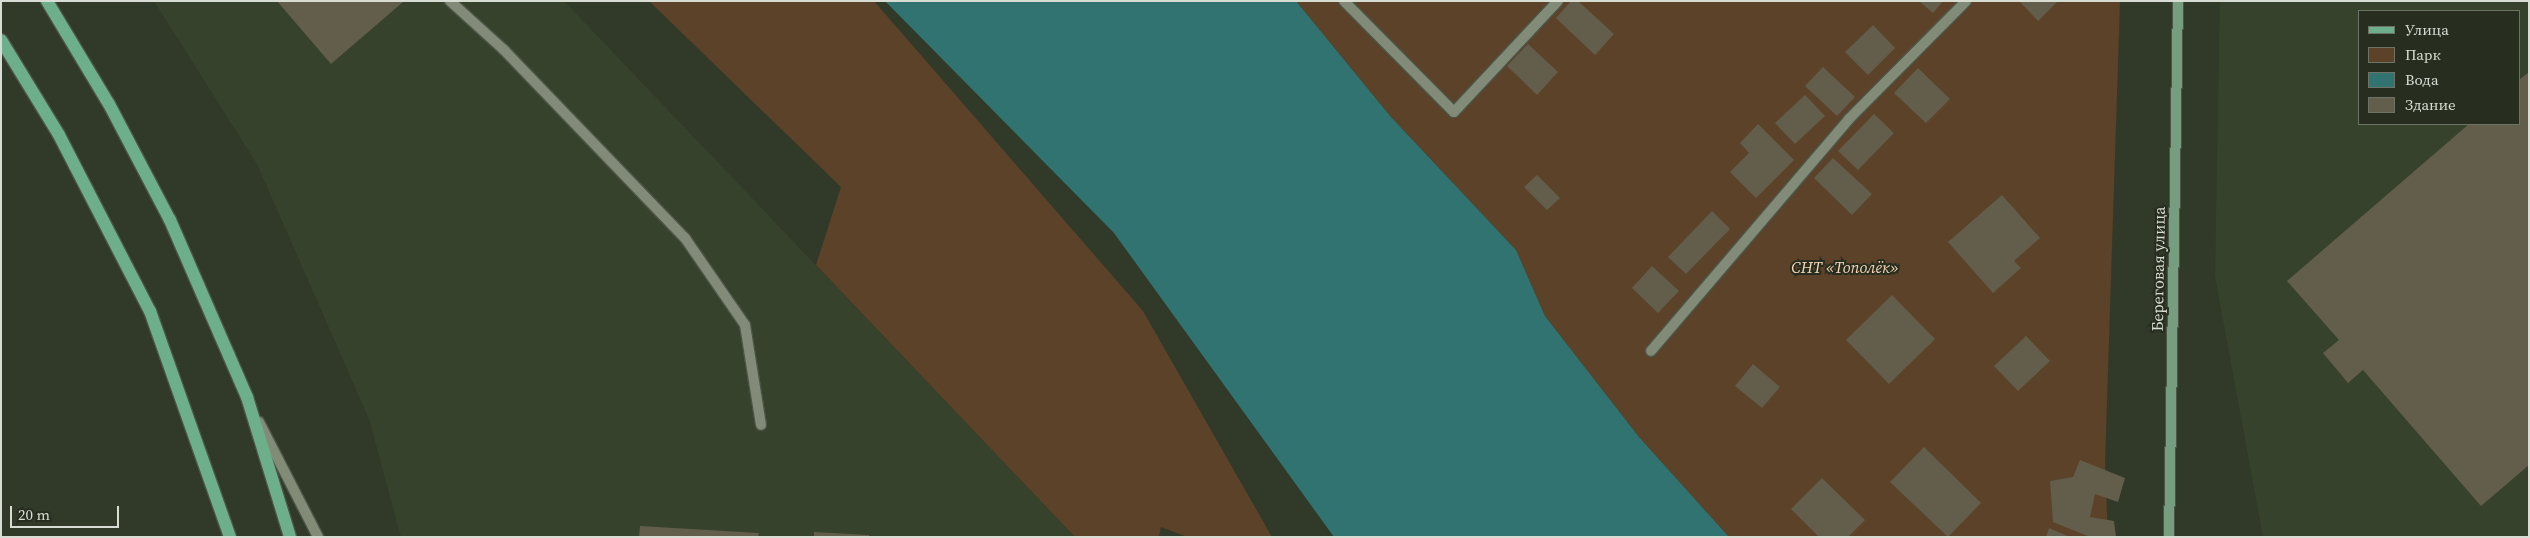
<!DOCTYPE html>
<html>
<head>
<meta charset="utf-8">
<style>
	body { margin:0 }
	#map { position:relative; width:2530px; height:538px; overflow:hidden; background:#313929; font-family:"Source Serif 4",serif }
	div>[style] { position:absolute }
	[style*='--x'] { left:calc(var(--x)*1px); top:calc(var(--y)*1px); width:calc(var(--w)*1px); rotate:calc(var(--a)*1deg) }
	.built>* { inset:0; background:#37422c }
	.green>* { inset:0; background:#5b4228 }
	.water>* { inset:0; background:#317371 }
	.building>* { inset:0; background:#625e4b }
	.roads { filter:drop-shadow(1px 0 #4d5547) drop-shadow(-1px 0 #4d5547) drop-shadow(0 1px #4d5547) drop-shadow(0 -1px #4d5547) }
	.lane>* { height:10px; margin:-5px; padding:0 5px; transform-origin:5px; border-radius:5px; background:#818b78 }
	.secondary>* { height:10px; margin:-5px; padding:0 5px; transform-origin:5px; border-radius:5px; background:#779d81 }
	.primary>* { height:12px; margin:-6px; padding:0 6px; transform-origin:6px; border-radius:6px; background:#6eaf8b }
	span { translate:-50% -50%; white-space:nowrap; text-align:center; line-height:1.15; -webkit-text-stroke:4px #272e1f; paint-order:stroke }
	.park-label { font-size:16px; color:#f7d5b4; font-style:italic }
	.street-label { font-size:16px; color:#d7ddd3 }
	.frame { position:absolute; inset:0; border:2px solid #d7ddd3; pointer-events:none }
	.legend { position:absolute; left:2358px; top:10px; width:162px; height:115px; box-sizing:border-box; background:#272e1f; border:1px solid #6d7467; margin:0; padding:6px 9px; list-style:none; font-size:15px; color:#d7ddd3 }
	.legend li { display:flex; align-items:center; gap:10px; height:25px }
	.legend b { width:25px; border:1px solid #6d7467 }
	.scale { position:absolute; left:10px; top:506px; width:109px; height:22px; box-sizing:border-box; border:2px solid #d7ddd3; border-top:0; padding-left:6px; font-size:15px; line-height:18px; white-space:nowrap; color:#d7ddd3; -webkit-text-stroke:4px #272e1f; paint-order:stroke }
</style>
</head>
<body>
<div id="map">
	<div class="built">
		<div style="clip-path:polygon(154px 1px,564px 1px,1075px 537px,401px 537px,369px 419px,257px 164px)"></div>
		<div style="clip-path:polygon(evenodd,2220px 1px,2529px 1px,2529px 537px,2263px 537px,2215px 276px,2220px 1px,2359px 11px,2519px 11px,2519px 124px,2359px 124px,2359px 11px)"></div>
	</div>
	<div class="green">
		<div style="clip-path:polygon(649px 1px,874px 1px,1143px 311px,1272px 537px,1187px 537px,1161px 527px,1159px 537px,1075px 537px,816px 265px,841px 187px)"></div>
		<div style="clip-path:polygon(1296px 1px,2120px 1px,2105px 464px,2108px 537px,1729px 537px,1639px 437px,1545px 316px,1516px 250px,1391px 117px)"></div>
	</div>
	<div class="water">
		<div style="clip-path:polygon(885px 1px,1296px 1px,1391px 117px,1516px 250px,1545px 316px,1639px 437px,1729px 537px,1334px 537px,1114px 233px)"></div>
	</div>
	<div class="building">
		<div style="clip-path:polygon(277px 1px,402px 1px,403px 2px,331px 64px)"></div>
		<div style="clip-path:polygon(1571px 1px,1578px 1px,1614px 34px,1595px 55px,1556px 18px)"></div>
		<div style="clip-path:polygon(1919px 1px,1943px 1px,1933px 13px)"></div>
		<div style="clip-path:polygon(2019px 1px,2058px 1px,2038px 21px)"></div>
		<div style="clip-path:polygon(1873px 25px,1895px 48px,1868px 75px,1845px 52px)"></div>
		<div style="clip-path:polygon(1528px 44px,1558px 72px,1537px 95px,1507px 66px)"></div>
		<div style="clip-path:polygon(1823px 67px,1855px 97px,1837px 116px,1805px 86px)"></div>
		<div style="clip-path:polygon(1918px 68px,1950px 99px,1926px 123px,1894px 93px)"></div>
		<div style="clip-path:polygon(2529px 72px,2529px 465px,2481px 506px,2363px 370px,2348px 383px,2323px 353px,2339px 340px,2287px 281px,2469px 124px,2519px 124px,2519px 80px)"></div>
		<div style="clip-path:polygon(1805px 95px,1825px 116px,1795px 144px,1775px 123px)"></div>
		<div style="clip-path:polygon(1874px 114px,1894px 133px,1858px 170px,1838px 151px)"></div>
		<div style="clip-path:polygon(1758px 124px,1794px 160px,1756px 198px,1730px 172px,1749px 153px,1740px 143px)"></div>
		<div style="clip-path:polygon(1833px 158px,1872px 194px,1852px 215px,1814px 178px)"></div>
		<div style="clip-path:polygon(1537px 175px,1560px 198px,1547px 210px,1524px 187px)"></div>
		<div style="clip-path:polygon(2002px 195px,2040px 238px,2014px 261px,2021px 268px,1993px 293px,1948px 242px)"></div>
		<div style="clip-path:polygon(1712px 211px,1730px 229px,1686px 274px,1668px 257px)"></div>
		<div style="clip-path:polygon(1652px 266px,1679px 291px,1658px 313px,1632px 288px)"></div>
		<div style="clip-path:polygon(1892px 295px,1935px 339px,1889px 384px,1846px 340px)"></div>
		<div style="clip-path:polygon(2026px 336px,2050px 361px,2018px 391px,1994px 366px)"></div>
		<div style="clip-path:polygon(1753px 364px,1780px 387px,1762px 408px,1735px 386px)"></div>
		<div style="clip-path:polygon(1924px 447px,1981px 503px,1948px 537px,1890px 482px)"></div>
		<div style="clip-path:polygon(2080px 460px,2125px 478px,2118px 502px,2095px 494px,2090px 517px,2114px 521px,2116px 537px,2090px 537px,2053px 522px,2050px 481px,2073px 477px)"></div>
		<div style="clip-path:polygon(1822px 478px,1865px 520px,1848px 537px,1819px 537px,1791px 509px)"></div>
		<div style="clip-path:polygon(640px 526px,759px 533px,758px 537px,639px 537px)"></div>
		<div style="clip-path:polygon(2049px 528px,2070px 537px,2046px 537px)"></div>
		<div style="clip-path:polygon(814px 532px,869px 535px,869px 537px,814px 537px)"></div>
	</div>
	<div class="roads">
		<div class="lane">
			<div style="--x:450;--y:1;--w:73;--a:42.2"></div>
			<div style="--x:504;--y:50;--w:261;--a:46.1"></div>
			<div style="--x:685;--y:238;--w:106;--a:55.4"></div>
			<div style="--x:745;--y:325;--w:101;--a:80.9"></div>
			<div style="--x:1344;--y:1;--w:156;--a:45.3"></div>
			<div style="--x:1454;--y:112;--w:152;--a:-46.9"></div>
			<div style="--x:1651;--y:351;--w:305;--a:-49.5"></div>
			<div style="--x:1849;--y:119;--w:166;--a:-45.2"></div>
			<div style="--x:259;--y:422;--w:129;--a:62.8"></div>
		</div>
		<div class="secondary">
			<div style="--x:2169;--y:537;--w:536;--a:-89.04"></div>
		</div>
		<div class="primary">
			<div style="--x:47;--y:1;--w:120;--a:59"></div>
			<div style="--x:109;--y:104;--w:131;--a:62.3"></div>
			<div style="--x:170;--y:220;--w:193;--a:66.5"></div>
			<div style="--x:247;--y:397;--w:146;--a:72.9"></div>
			<div style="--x:1;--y:40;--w:111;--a:58.6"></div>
			<div style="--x:59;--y:135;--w:198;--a:62.7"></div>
			<div style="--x:150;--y:311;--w:240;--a:70.5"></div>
		</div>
	</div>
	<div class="park-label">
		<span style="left:1845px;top:267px">СНТ «Тополёк»</span>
	</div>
	<div class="street-label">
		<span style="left:2158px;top:269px;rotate:-89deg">Береговая улица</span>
	</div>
	<div class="frame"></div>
	<ul class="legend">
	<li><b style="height:6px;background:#6eaf8b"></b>Улица</li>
	<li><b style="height:14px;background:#5b4228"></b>Парк</li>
	<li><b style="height:14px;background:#317371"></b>Вода</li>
	<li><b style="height:14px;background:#625e4b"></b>Здание</li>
	</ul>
	<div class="scale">20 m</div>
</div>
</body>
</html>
